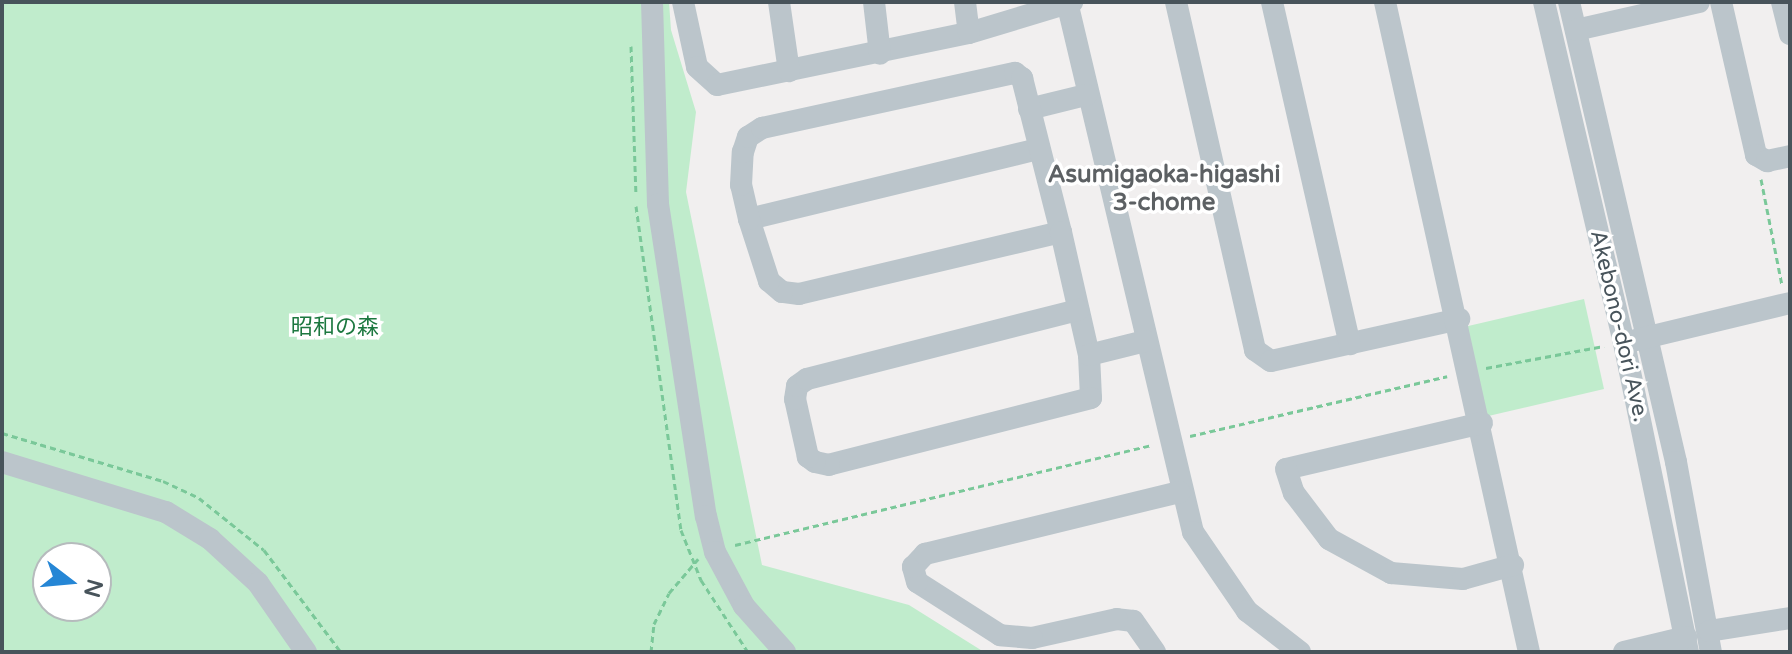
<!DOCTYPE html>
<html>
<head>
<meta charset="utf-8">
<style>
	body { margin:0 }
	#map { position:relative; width:1792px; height:654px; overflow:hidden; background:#f1efef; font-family:"Varela Round","Noto Sans JP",sans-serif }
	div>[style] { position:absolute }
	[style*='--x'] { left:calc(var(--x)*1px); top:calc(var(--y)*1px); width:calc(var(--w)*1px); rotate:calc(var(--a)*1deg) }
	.green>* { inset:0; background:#c0eccc }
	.path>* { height:3px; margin-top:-1.5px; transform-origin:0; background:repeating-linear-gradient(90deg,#7ac899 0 6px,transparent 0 10px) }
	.minor>* { height:22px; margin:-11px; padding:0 11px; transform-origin:11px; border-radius:11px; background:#bbc5cb }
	span { translate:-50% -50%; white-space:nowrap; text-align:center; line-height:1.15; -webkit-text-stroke:7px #fff; paint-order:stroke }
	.street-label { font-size:22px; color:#48545b }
	.park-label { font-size:22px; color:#1d7840 }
	.neighbourhood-label { font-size:24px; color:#5c6063; font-weight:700 }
	.frame { position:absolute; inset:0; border:4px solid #48545b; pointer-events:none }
	.north { position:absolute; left:32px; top:542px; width:80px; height:80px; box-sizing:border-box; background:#fff; border:2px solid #b6bbbd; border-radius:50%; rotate:106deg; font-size:22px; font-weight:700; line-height:32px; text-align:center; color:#48545b }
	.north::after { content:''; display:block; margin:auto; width:28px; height:36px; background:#2586d5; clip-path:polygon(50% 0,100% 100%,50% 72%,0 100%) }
</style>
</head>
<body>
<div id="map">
	<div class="green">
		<div style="clip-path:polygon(evenodd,2px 2px,669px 2px,671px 30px,696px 112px,686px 192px,762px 565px,909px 605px,984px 652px,2px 652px,2px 2px,48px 558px,96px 558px,96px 606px,48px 606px,48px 558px)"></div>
		<div style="clip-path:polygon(1584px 299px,1604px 389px,1484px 417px,1464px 327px)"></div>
	</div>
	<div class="path">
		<div style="--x:631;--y:46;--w:148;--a:88.1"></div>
		<div style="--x:1761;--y:179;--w:108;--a:78.8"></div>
		<div style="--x:636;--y:206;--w:327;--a:82.1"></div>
		<div style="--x:681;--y:530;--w:54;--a:68.2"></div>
		<div style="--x:701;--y:580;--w:86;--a:56.9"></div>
		<div style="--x:1486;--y:368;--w:120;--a:-10.6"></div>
		<div style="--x:2;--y:433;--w:168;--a:16.6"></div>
		<div style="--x:163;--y:481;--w:40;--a:25"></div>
		<div style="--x:199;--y:498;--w:83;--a:38.7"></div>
		<div style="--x:264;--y:550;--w:128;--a:53"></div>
		<div style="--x:1190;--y:436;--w:264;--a:-13.1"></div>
		<div style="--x:735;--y:545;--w:428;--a:-13.5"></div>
		<div style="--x:651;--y:652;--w:28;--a:-84"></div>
		<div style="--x:654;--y:624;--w:34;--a:-64"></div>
		<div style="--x:669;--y:593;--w:45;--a:-49.5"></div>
	</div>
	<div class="minor">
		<div style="--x:652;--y:2;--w:202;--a:88.3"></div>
		<div style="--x:658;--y:204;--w:316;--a:81.3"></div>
		<div style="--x:706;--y:516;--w:37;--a:76"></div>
		<div style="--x:715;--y:552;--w:61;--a:61.8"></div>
		<div style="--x:744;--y:606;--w:62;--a:48.3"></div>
		<div style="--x:683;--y:2;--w:66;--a:77.8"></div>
		<div style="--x:697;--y:67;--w:27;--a:42"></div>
		<div style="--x:717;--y:85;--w:257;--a:-11.7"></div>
		<div style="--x:969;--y:33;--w:108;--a:-16.8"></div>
		<div style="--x:779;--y:2;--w:70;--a:81.8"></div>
		<div style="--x:874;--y:2;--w:52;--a:83.4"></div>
		<div style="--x:965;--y:2;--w:31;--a:83"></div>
		<div style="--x:1067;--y:2;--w:545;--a:76.63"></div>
		<div style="--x:1193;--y:532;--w:96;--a:55.6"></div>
		<div style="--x:1247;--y:611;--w:67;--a:37.7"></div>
		<div style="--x:1176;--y:2;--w:357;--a:77.2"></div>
		<div style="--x:1255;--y:350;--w:19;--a:35"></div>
		<div style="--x:1271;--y:361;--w:193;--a:-12.6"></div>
		<div style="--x:1272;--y:2;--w:351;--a:77.2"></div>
		<div style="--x:1385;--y:2;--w:666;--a:77.51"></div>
		<div style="--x:1544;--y:2;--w:350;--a:76.8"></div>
		<div style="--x:1624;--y:343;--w:316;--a:78.3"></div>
		<div style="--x:1569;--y:2;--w:472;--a:76.9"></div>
		<div style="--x:1676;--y:462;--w:193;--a:79.6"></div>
		<div style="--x:1721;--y:2;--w:157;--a:77.1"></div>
		<div style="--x:1756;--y:155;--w:13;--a:29"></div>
		<div style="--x:1767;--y:161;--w:24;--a:-12"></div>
		<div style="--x:1782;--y:2;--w:33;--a:76"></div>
		<div style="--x:1576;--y:30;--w:126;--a:-12.8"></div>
		<div style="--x:1029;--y:109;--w:59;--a:-13.8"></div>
		<div style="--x:749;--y:219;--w:298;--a:-13.6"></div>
		<div style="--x:1061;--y:232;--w:269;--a:166.7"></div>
		<div style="--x:799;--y:294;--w:17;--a:-173"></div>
		<div style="--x:782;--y:292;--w:17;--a:-140"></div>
		<div style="--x:769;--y:281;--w:65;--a:-107.9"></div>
		<div style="--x:749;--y:219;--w:35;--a:-103"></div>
		<div style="--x:741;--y:185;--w:33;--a:-87"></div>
		<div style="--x:743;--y:152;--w:16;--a:-72"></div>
		<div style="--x:748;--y:137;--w:17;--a:-33"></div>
		<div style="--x:762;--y:128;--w:259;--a:-12.3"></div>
		<div style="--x:1015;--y:73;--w:9;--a:36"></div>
		<div style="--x:1022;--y:78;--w:159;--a:75.8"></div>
		<div style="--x:1061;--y:232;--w:126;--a:77.2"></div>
		<div style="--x:1089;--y:355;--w:43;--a:87.3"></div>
		<div style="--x:1091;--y:398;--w:270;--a:165.7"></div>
		<div style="--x:829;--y:465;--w:14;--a:-168"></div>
		<div style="--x:815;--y:462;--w:9;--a:-144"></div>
		<div style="--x:808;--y:457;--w:59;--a:-102.6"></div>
		<div style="--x:795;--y:399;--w:13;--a:-81"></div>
		<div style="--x:797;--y:386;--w:12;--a:-35"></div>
		<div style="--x:807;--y:379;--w:280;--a:-14.3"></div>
		<div style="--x:1636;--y:340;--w:158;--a:-13.5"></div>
		<div style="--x:1089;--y:355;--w:58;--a:-14"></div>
		<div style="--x:1482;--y:423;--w:201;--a:166.8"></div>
		<div style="--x:1286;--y:469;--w:25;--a:72"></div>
		<div style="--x:1294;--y:493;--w:58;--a:52.7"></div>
		<div style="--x:1329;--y:539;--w:71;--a:28.7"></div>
		<div style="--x:1391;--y:573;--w:72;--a:4.8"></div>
		<div style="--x:1463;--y:579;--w:52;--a:-15.6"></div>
		<div style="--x:2;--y:462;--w:171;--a:17"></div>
		<div style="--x:166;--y:512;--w:52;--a:31.5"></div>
		<div style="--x:210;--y:539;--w:65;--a:42.5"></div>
		<div style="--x:258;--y:583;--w:84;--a:55.2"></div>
		<div style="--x:1709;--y:631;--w:82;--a:-9.1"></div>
		<div style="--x:1155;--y:652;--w:38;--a:-125"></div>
		<div style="--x:1133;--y:621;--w:16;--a:-173"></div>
		<div style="--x:1117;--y:619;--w:87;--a:167.4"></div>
		<div style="--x:1032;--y:638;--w:32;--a:-175"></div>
		<div style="--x:1000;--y:635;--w:98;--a:-147.4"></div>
		<div style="--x:917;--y:582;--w:16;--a:-105"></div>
		<div style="--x:913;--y:567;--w:18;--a:-47"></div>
		<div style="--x:925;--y:554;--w:262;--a:-13.7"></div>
		<div style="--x:1624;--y:652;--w:64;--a:-13.6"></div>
	</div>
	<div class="street-label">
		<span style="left:1619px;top:326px;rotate:77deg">Akebono-dori Ave.</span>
	</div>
	<div class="park-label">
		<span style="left:335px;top:328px">昭和の森</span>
	</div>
	<div class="neighbourhood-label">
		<span style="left:1164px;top:189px">Asumigaoka-higashi<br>3-chome</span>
	</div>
	<div class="frame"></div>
	<div class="north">N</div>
</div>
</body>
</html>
